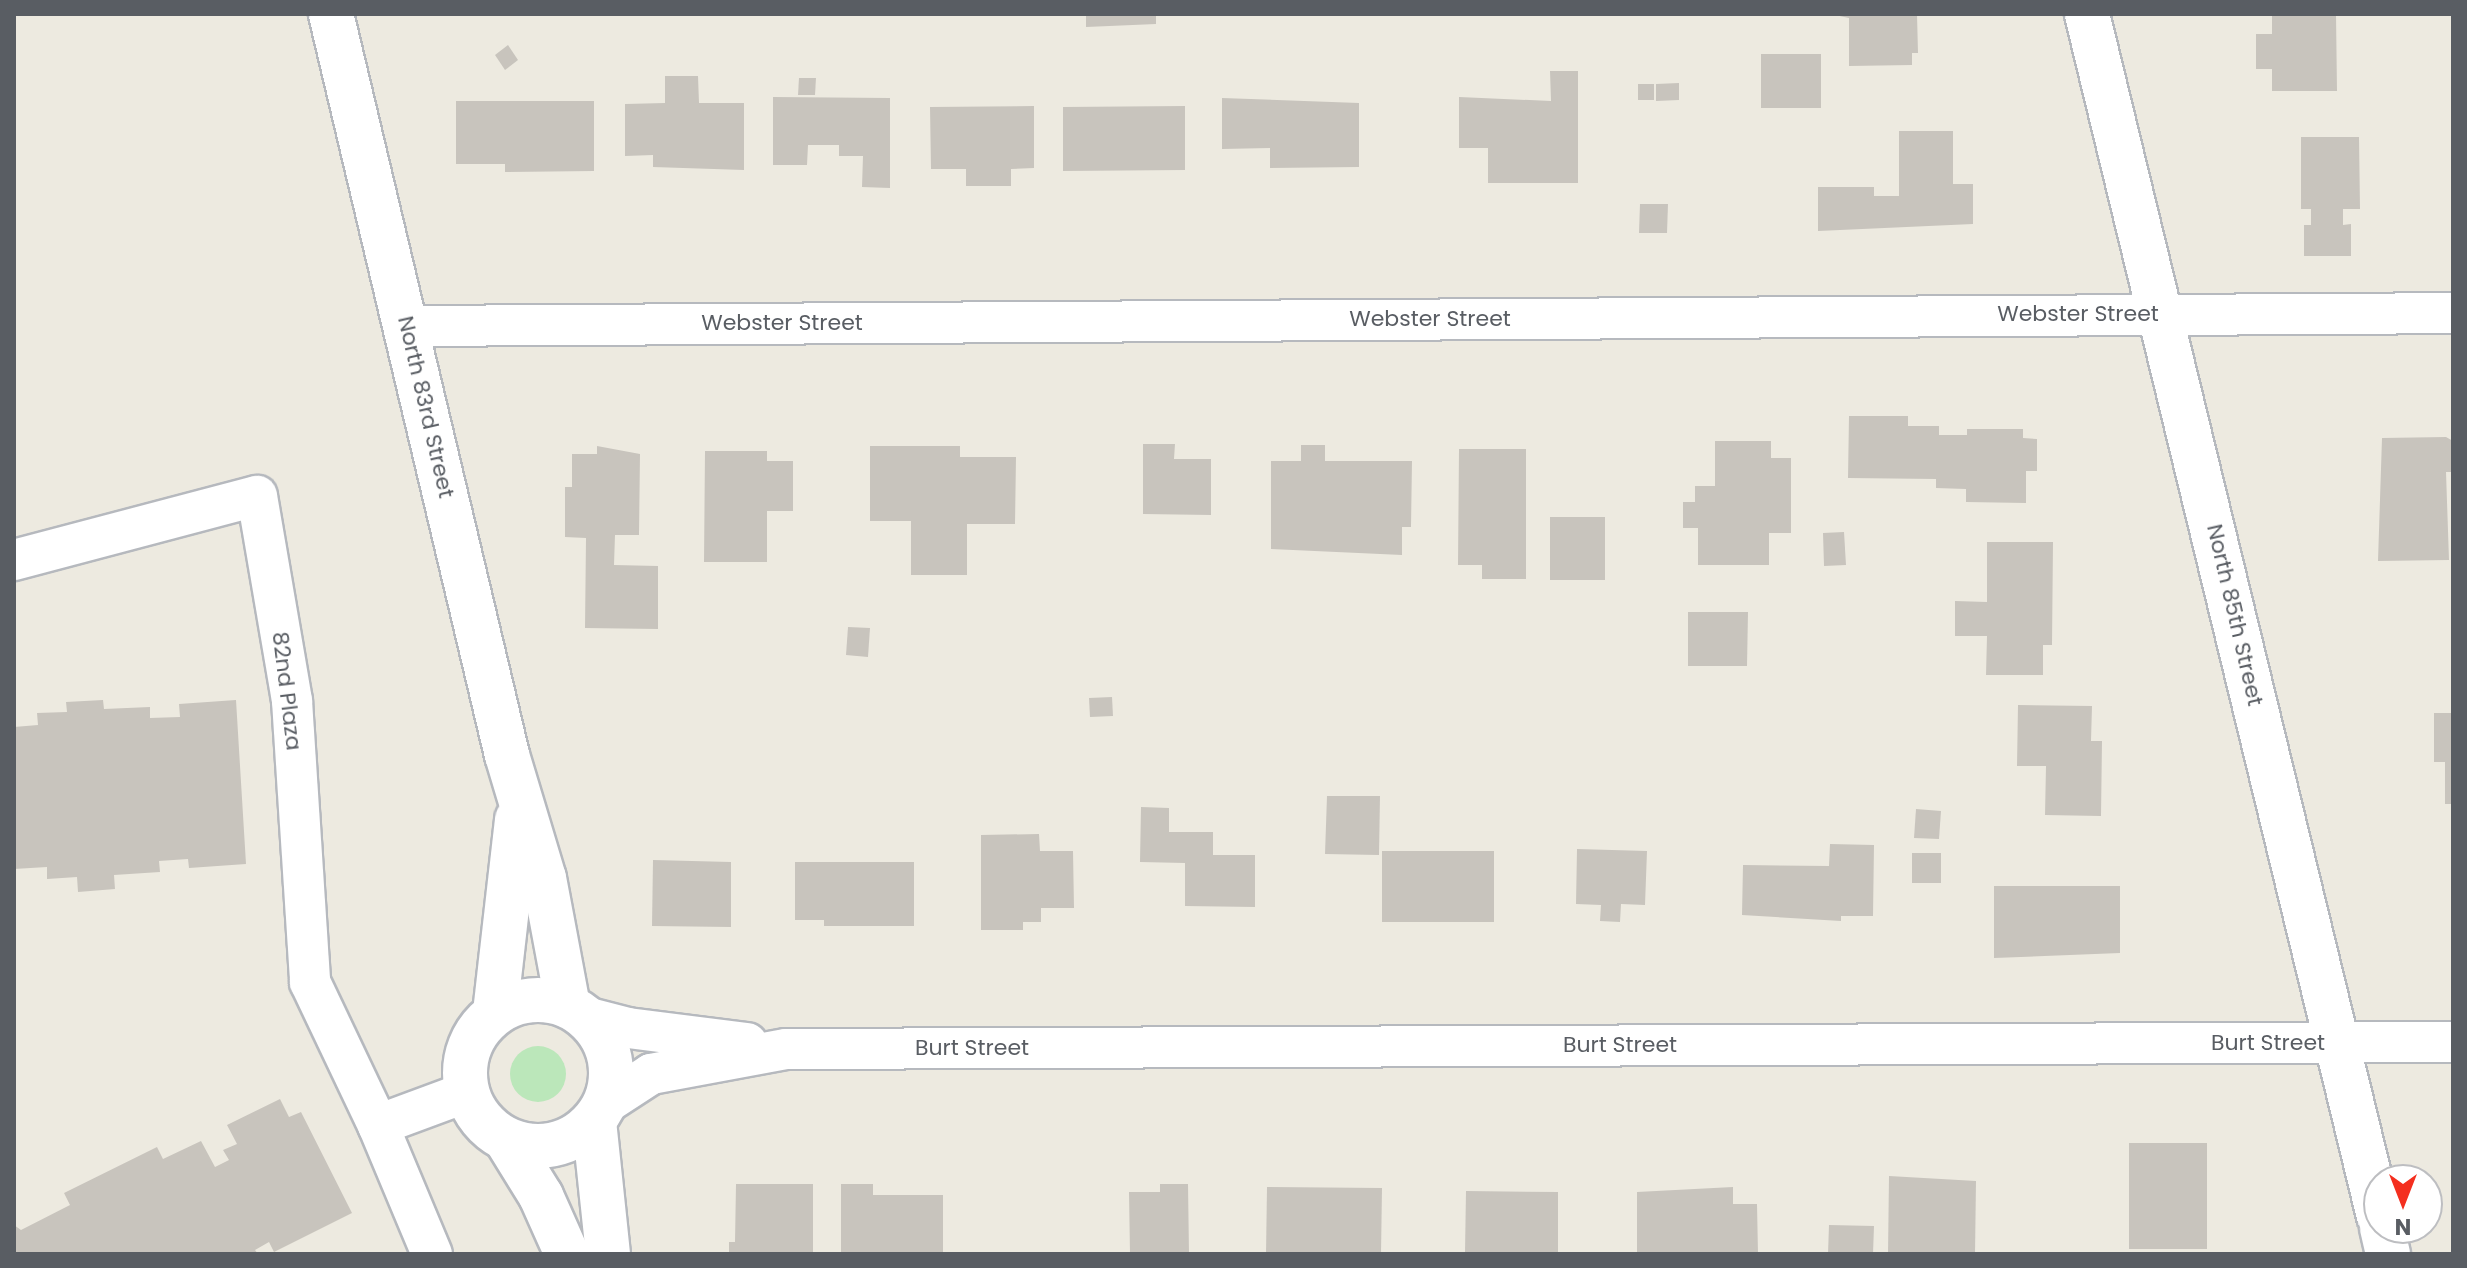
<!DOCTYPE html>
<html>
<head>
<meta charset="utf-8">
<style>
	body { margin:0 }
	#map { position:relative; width:2467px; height:1268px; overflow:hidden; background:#edeae0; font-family:Poppins,sans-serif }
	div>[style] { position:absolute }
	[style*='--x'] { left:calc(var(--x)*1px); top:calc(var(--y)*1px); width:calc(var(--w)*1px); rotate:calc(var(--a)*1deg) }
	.green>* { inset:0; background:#bbe7ba }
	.round { border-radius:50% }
	.building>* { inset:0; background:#c8c4bd }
	.roads { filter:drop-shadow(2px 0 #b6b9be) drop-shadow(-2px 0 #b6b9be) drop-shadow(0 2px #b6b9be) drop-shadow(0 -2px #b6b9be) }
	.street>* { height:40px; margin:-20px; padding:0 20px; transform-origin:20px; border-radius:20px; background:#fff }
	.secondary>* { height:44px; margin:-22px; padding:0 22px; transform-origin:22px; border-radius:22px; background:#fff }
	.secondary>.ring { margin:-22px; padding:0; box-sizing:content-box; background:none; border:44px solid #fff; border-radius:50% }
	span { translate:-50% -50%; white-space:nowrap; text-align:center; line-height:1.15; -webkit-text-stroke:6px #fff; paint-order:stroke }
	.street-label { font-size:22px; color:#595d63 }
	.frame { position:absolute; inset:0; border:16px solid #595d63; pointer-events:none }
	.north { position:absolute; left:2363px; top:1164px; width:80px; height:80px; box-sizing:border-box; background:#fff; border:2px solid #bdbec1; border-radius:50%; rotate:180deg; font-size:22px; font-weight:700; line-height:32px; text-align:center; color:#595d63 }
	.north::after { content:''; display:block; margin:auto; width:28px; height:36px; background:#f42f1f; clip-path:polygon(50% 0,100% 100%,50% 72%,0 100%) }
</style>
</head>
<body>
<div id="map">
	<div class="green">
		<div class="round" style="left:510px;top:1046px;width:56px;height:56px"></div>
	</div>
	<div class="building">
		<div style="clip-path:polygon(1086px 14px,1156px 14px,1156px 24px,1086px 27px)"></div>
		<div style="clip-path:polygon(1830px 14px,1917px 14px,1918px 53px,1912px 53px,1912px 65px,1849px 66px,1849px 18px)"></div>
		<div style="clip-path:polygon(2272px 14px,2336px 14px,2337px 91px,2272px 91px,2272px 69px,2256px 69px,2256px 34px,2272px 34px)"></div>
		<div style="clip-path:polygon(508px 45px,518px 60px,505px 70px,495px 55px)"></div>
		<div style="clip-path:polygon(1761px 54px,1821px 54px,1821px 108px,1761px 108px)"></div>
		<div style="clip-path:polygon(1550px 71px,1578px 71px,1578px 183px,1488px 183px,1488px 148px,1459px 148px,1459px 97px,1551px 101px)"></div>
		<div style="clip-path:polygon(665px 76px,698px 76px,699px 103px,744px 103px,744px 170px,653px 167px,653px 155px,625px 156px,625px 104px,665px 103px)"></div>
		<div style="clip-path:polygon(799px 78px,816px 78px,815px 95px,798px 95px)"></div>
		<div style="clip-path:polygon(1679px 83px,1679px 100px,1656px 101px,1656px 84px)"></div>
		<div style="clip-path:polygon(1638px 84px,1654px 84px,1654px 100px,1638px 100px)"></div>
		<div style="clip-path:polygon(773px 97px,890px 98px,890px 188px,862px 187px,863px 156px,839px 156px,839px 145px,808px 145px,807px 165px,773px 165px)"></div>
		<div style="clip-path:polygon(1222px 98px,1359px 103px,1359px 167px,1270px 168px,1270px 148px,1222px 149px)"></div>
		<div style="clip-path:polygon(456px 101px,594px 101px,594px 171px,505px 172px,505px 164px,456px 164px)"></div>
		<div style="clip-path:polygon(1034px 106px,1034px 168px,1011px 169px,1011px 186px,966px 186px,966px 169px,931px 169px,930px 107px)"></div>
		<div style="clip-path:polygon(1185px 106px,1185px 170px,1063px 171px,1063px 107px)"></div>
		<div style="clip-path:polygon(1899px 131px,1953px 131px,1953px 184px,1973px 184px,1973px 224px,1818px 231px,1818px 187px,1874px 187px,1874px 196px,1899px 196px)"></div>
		<div style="clip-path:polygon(2301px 137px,2359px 137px,2360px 209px,2343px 209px,2343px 225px,2351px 224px,2351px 256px,2304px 256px,2304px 225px,2311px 225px,2311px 209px,2301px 209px)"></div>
		<div style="clip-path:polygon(1640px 204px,1668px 204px,1667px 233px,1639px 233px)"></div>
		<div style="clip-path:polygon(1849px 416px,1908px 416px,1908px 426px,1939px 426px,1939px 435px,1967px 435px,1967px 429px,2023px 429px,2023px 438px,2037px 439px,2037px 471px,2026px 471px,2026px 503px,1966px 502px,1966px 489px,1936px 488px,1936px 479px,1848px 478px)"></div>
		<div style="clip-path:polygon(2446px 437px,2453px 441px,2453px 472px,2446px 472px,2449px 560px,2378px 561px,2382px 438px)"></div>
		<div style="clip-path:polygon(1715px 441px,1771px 441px,1771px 458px,1791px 458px,1791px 533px,1769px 533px,1769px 565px,1698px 565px,1698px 528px,1683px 528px,1683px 502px,1695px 502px,1695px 486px,1715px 486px)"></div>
		<div style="clip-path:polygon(1143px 444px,1175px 444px,1174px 459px,1211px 459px,1211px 515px,1143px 514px)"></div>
		<div style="clip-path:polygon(1301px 445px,1325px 445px,1325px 461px,1412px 461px,1411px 527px,1402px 527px,1402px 555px,1271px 549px,1271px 461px,1301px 461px)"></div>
		<div style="clip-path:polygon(597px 446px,640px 454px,639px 535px,615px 535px,614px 565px,658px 566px,658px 629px,585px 628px,586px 538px,565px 537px,565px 487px,572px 487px,572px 454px,597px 454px)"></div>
		<div style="clip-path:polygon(870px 446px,960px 446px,960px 457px,1016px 457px,1015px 524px,967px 524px,967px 575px,911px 575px,911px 521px,870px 521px)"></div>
		<div style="clip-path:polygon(1459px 449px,1526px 449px,1526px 579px,1482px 579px,1482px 565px,1458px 565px)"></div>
		<div style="clip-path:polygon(705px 451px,767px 451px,767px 461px,793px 461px,793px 511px,767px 511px,767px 562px,704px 562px)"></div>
		<div style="clip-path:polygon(1550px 517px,1605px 517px,1605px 580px,1550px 580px)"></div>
		<div style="clip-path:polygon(1844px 532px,1846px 565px,1824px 566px,1823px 533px)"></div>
		<div style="clip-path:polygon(1987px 542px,2053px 542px,2052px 645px,2043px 645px,2043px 675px,1986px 675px,1987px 636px,1955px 636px,1955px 601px,1987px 602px)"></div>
		<div style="clip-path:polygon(1688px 612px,1748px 612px,1747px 666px,1688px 666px)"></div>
		<div style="clip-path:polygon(848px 627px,870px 628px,868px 657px,846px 655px)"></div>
		<div style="clip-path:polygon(1112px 697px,1113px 716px,1090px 717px,1089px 698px)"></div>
		<div style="clip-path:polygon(103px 700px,104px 709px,150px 707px,150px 718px,180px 717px,179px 704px,236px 700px,246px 864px,189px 868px,188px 859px,159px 861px,160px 872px,114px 875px,115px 889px,78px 892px,77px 877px,47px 879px,47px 867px,14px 869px,14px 727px,38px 725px,37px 713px,67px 712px,66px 702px)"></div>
		<div style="clip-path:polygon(2018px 705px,2092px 706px,2091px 741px,2102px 741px,2101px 816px,2045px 815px,2046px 766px,2017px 766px)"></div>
		<div style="clip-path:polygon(2434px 713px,2453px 713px,2453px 804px,2445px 804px,2445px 762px,2434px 762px)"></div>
		<div style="clip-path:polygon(1327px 796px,1380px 796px,1379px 855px,1325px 854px)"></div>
		<div style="clip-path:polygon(1141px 807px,1169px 808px,1169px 832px,1213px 832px,1213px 855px,1255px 855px,1255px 907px,1185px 906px,1185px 863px,1140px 862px)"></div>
		<div style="clip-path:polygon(1916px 809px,1941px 811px,1939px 839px,1914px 838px)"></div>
		<div style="clip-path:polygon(1039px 834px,1040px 851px,1073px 851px,1074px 908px,1041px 908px,1041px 922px,1023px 922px,1023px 930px,981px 930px,981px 835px)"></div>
		<div style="clip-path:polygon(1830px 844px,1874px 845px,1873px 916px,1841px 916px,1841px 921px,1742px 915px,1743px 865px,1829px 866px)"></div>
		<div style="clip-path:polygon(1577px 849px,1647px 851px,1645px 905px,1621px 904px,1620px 922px,1600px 921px,1601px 905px,1576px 904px)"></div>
		<div style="clip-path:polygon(1382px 851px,1494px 851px,1494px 922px,1382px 922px)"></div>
		<div style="clip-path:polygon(1912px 853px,1941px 853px,1941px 883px,1912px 883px)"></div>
		<div style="clip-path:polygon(653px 860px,731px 862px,731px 927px,652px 926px)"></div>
		<div style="clip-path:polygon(795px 862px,914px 862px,914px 926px,824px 926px,824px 920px,795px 920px)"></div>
		<div style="clip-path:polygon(1994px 886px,2120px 886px,2120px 953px,1994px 958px)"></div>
		<div style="clip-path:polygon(280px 1099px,289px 1117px,301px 1112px,352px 1213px,274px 1252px,269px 1242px,255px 1250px,258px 1254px,14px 1254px,14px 1225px,21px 1230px,70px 1205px,64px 1193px,157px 1147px,163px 1159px,201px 1141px,215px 1167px,229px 1160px,223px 1150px,237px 1144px,227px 1125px)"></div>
		<div style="clip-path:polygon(2129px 1143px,2207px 1143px,2207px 1249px,2129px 1249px)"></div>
		<div style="clip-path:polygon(1889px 1176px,1976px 1181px,1975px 1254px,1888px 1254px)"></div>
		<div style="clip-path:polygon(736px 1184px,813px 1184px,813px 1253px,729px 1254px,729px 1242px,735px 1242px)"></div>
		<div style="clip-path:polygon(841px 1184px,873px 1184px,873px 1195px,943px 1195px,943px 1254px,841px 1254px)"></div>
		<div style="clip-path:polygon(1160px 1184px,1188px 1184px,1189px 1254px,1130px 1254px,1129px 1192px,1160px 1192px)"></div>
		<div style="clip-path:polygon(1267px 1187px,1382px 1188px,1381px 1254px,1266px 1254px)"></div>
		<div style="clip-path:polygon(1733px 1187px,1733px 1204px,1757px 1204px,1758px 1254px,1637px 1254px,1637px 1192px)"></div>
		<div style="clip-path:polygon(1466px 1191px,1558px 1192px,1558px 1253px,1465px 1252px)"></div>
		<div style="clip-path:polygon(1829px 1225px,1874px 1226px,1873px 1254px,1828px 1254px)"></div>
	</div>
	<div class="roads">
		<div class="street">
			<div style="--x:407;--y:326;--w:2046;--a:-0.36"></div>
			<div style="--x:14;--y:560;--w:251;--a:-14.8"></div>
			<div style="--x:257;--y:496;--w:208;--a:80.3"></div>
			<div style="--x:292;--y:701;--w:282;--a:86.3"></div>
			<div style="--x:310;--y:982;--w:158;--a:64.6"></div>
			<div style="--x:378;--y:1125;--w:140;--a:67.3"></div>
			<div style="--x:585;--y:1017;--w:44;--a:14.3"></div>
			<div style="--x:628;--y:1028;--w:120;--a:7.2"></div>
			<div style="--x:605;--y:1104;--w:55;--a:-33.1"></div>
			<div style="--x:651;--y:1074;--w:137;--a:-10.5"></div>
			<div style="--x:786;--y:1049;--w:1667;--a:-0.24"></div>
			<div style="--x:378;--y:1125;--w:95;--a:-20.3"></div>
		</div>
		<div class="secondary">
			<div style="--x:331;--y:14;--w:762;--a:76.64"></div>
			<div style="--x:507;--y:755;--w:128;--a:73.3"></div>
			<div style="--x:544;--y:878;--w:130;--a:79.4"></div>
			<div style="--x:2087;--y:14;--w:1237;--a:76.35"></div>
			<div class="ring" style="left:465px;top:1000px;width:102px;height:102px"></div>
			<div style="--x:495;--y:1013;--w:195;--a:-83.5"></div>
			<div style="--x:594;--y:1121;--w:134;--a:84"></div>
			<div style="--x:507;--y:1141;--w:65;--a:58.3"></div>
			<div style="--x:541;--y:1196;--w:64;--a:65.9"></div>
			<div style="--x:2382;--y:1228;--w:27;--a:77"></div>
		</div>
	</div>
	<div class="street-label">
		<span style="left:2078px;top:314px">Webster Street</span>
		<span style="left:1430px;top:319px">Webster Street</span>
		<span style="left:782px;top:323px">Webster Street</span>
		<span style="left:426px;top:407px;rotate:77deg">North 83rd Street</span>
		<span style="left:2235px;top:615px;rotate:77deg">North 85th Street</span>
		<span style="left:287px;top:691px;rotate:83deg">82nd Plaza</span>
		<span style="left:2268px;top:1043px">Burt Street</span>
		<span style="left:1620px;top:1045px">Burt Street</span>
		<span style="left:972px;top:1048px">Burt Street</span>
	</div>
	<div class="frame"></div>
	<div class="north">N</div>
</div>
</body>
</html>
